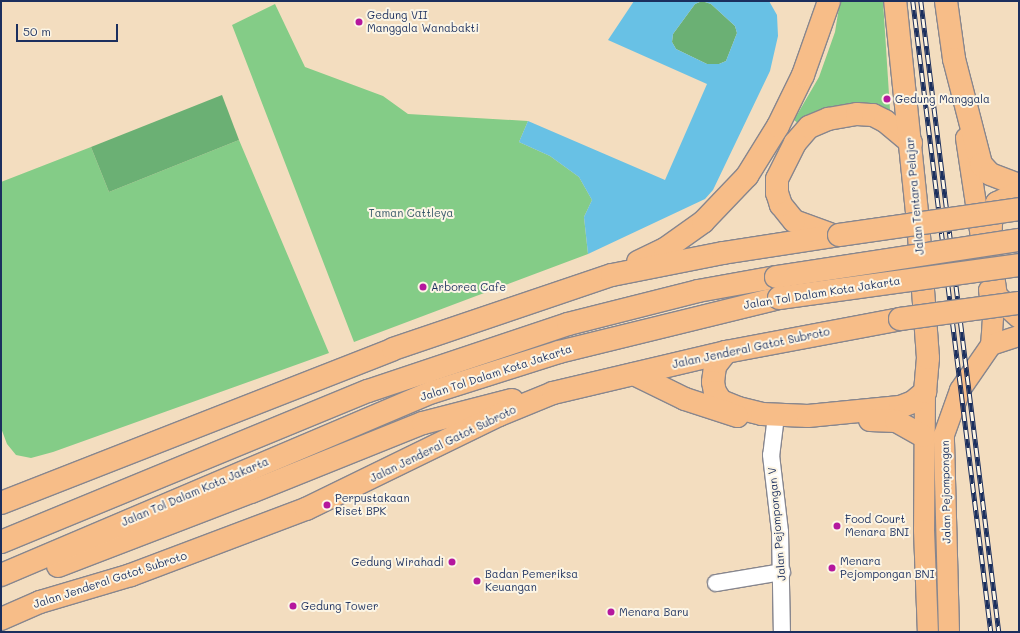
<!DOCTYPE html>
<html>
<head>
<meta charset="utf-8">
<style>
	body { margin:0 }
	#map { position:relative; width:1020px; height:633px; overflow:hidden; background:#f3ddbf; font-family:Mali,sans-serif }
	div>[style] { position:absolute }
	[style*='--x'] { left:calc(var(--x)*1px); top:calc(var(--y)*1px); width:calc(var(--w)*1px); rotate:calc(var(--a)*1deg) }
	.green>* { inset:0; background:#84cc87 }
	.forest>* { inset:0; background:#6bb074 }
	.water>* { inset:0; background:#68c1e5 }
	.roads { filter:drop-shadow(1px 0 #87868e) drop-shadow(-1px 0 #87868e) drop-shadow(0 1px #87868e) drop-shadow(0 -1px #87868e) }
	.minor>* { height:16px; margin:-8px; padding:0 8px; transform-origin:8px; border-radius:8px; background:#fff }
	.major>* { height:20px; margin:-10px; padding:0 10px; transform-origin:10px; border-radius:10px; background:#f7bd88 }
	.highway>* { height:22px; margin:-11px; padding:0 11px; transform-origin:11px; border-radius:11px; background:#f7bd88 }
	.rail>* { height:4.5px; margin-top:-2.25px; transform-origin:0; background:repeating-linear-gradient(90deg,#fcf5e5 0 9px,#1b2f5e 0 18px); box-sizing:border-box; border-block:1px solid #1b2f5e }
	.bridges { filter:drop-shadow(1px 0 #87868e) drop-shadow(-1px 0 #87868e) drop-shadow(0 1px #87868e) drop-shadow(0 -1px #87868e) }
	.highway-bridge>* { height:22px; margin:-11px; padding:0 11px; transform-origin:11px; border-radius:11px; background:#f7bd88 }
	.dots>* { width:11px; height:11px; translate:-50% -50%; box-sizing:border-box; border:2px solid #fcf5e5; border-radius:50% }
	span { translate:-50% -50%; white-space:nowrap; text-align:center; line-height:1.15; -webkit-text-stroke:4px #fcf5e5; paint-order:stroke }
	.poi-label { font-size:11px; color:#1b2f5e }
	.left { translate:0 -50%; text-align:left }
	.right { translate:-100% -50%; text-align:right }
	.street-label { font-size:11px; color:#1b2f5e }
	.park-label { font-size:11px; color:#355668 }
	.frame { position:absolute; inset:0; border:2px solid #1b2f5e; pointer-events:none }
	.scale { position:absolute; left:16px; top:24px; width:102px; height:18px; box-sizing:border-box; border:2px solid #1b2f5e; border-top:0; padding-left:5px; font-size:12px; line-height:14px; white-space:nowrap; color:#1b2f5e; -webkit-text-stroke:3px #fcf5e5; paint-order:stroke }
</style>
</head>
<body>
<div id="map">
	<div class="green">
		<div style="clip-path:polygon(840px 1px,883px 1px,890px 110px,865px 106px,800px 125px,794px 120px,819px 77px,835px 32px)"></div>
		<div style="clip-path:polygon(275px 4px,305px 67px,383px 96px,408px 114px,528px 121px,519px 142px,550px 156px,579px 177px,592px 200px,584px 217px,588px 254px,354px 342px,232px 25px)"></div>
		<div style="clip-path:polygon(239px 140px,329px 353px,53px 452px,31px 458px,16px 455px,7px 444px,1px 428px,1px 182px,91px 147px,109px 192px)"></div>
	</div>
	<div class="forest">
		<div style="clip-path:polygon(702px 1px,711px 4px,735px 26px,737px 33px,726px 61px,719px 64px,707px 64px,676px 49px,672px 42px,673px 34px,695px 4px)"></div>
		<div style="clip-path:polygon(222px 95px,239px 140px,109px 192px,91px 147px)"></div>
	</div>
	<div class="water">
		<div style="clip-path:polygon(evenodd,634px 1px,769px 1px,777px 15px,778px 36px,770px 71px,713px 190px,705px 199px,588px 254px,584px 217px,592px 200px,579px 177px,550px 156px,519px 142px,528px 121px,665px 180px,707px 84px,608px 40px,634px 1px,702px 1px,711px 4px,735px 26px,737px 33px,726px 61px,719px 64px,707px 64px,676px 49px,672px 42px,673px 34px,695px 4px,702px 1px)"></div>
	</div>
	<div class="roads">
		<div class="minor">
			<div style="--x:776;--y:416;--w:39;--a:97"></div>
			<div style="--x:771;--y:455;--w:78;--a:83.3"></div>
			<div style="--x:780;--y:532;--w:100;--a:88.9"></div>
			<div style="--x:716;--y:583;--w:67;--a:-9.5"></div>
		</div>
		<div class="major">
			<div style="--x:966;--y:138;--w:120;--a:81.4"></div>
			<div style="--x:989;--y:290;--w:28;--a:82"></div>
			<div style="--x:993;--y:318;--w:27;--a:94"></div>
			<div style="--x:925;--y:392;--w:138;--a:90.4"></div>
			<div style="--x:924;--y:530;--w:102;--a:87.8"></div>
			<div style="--x:949;--y:632;--w:197;--a:-91.5"></div>
			<div style="--x:944;--y:435;--w:48;--a:-70.4"></div>
			<div style="--x:960;--y:390;--w:55;--a:-55.4"></div>
			<div style="--x:991;--y:345;--w:29;--a:-18"></div>
		</div>
		<div class="highway">
			<div style="--x:946;--y:1;--w:59;--a:82.1"></div>
			<div style="--x:954;--y:59;--w:108;--a:75.6"></div>
			<div style="--x:981;--y:164;--w:13;--a:48"></div>
			<div style="--x:990;--y:174;--w:31;--a:21"></div>
			<div style="--x:1019;--y:192;--w:25;--a:153"></div>
			<div style="--x:997;--y:203;--w:21;--a:107"></div>
			<div style="--x:991;--y:223;--w:31;--a:92"></div>
			<div style="--x:990;--y:254;--w:42;--a:81.9"></div>
			<div style="--x:996;--y:296;--w:31;--a:42"></div>
			<div style="--x:830;--y:234;--w:38;--a:-160"></div>
			<div style="--x:794;--y:221;--w:21;--a:-129"></div>
			<div style="--x:781;--y:205;--w:13;--a:-108"></div>
			<div style="--x:777;--y:193;--w:14;--a:-90"></div>
			<div style="--x:777;--y:179;--w:40;--a:-63.4"></div>
			<div style="--x:795;--y:143;--w:21;--a:-49"></div>
			<div style="--x:809;--y:127;--w:21;--a:-23"></div>
			<div style="--x:828;--y:119;--w:29;--a:-10"></div>
			<div style="--x:857;--y:114;--w:16;--a:4"></div>
			<div style="--x:873;--y:115;--w:13;--a:27"></div>
			<div style="--x:885;--y:121;--w:34;--a:40"></div>
			<div style="--x:638;--y:262;--w:30;--a:-26"></div>
			<div style="--x:665;--y:249;--w:47;--a:-35.4"></div>
			<div style="--x:703;--y:222;--w:64;--a:-46.3"></div>
			<div style="--x:747;--y:176;--w:59;--a:-58.2"></div>
			<div style="--x:778;--y:126;--w:57;--a:-63.9"></div>
			<div style="--x:803;--y:75;--w:78;--a:-70.6"></div>
			<div style="--x:726;--y:352;--w:18;--a:128"></div>
			<div style="--x:715;--y:366;--w:16;--a:97"></div>
			<div style="--x:713;--y:382;--w:10;--a:79"></div>
			<div style="--x:715;--y:392;--w:11;--a:56"></div>
			<div style="--x:721;--y:401;--w:18;--a:22"></div>
			<div style="--x:738;--y:408;--w:25;--a:14"></div>
			<div style="--x:762;--y:414;--w:46;--a:2.5"></div>
			<div style="--x:808;--y:416;--w:92;--a:-5.6"></div>
			<div style="--x:900;--y:407;--w:14;--a:-21"></div>
			<div style="--x:913;--y:402;--w:16;--a:-40"></div>
			<div style="--x:925;--y:392;--w:34;--a:-85"></div>
			<div style="--x:928;--y:358;--w:136;--a:-94.2"></div>
			<div style="--x:918;--y:222;--w:222;--a:-95.9"></div>
			<div style="--x:634;--y:374;--w:57;--a:26.1"></div>
			<div style="--x:685;--y:399;--w:55;--a:18.1"></div>
			<div style="--x:870;--y:420;--w:26;--a:2"></div>
			<div style="--x:896;--y:421;--w:31;--a:29"></div>
			<div style="--x:1;--y:503;--w:421;--a:-21.4"></div>
			<div style="--x:393;--y:349;--w:231;--a:-18.7"></div>
			<div style="--x:612;--y:275;--w:113;--a:-11.2"></div>
			<div style="--x:723;--y:253;--w:117;--a:-8.8"></div>
			<div style="--x:1;--y:542;--w:397;--a:-22.4"></div>
			<div style="--x:368;--y:391;--w:211;--a:-18.5"></div>
			<div style="--x:568;--y:324;--w:134;--a:-14.2"></div>
			<div style="--x:698;--y:291;--w:79;--a:-10.2"></div>
			<div style="--x:58;--y:566;--w:207;--a:-21"></div>
			<div style="--x:251;--y:492;--w:185;--a:-21.9"></div>
			<div style="--x:423;--y:423;--w:92;--a:-14.5"></div>
			<div style="--x:1;--y:575;--w:469;--a:-23"></div>
			<div style="--x:433;--y:392;--w:132;--a:-17.6"></div>
			<div style="--x:559;--y:352;--w:227;--a:-13.8"></div>
			<div style="--x:1;--y:619;--w:43;--a:-23.6"></div>
			<div style="--x:40;--y:602;--w:95;--a:-16.5"></div>
			<div style="--x:131;--y:575;--w:187;--a:-20.7"></div>
			<div style="--x:306;--y:509;--w:215;--a:-26"></div>
			<div style="--x:499;--y:415;--w:58;--a:-22.2"></div>
			<div style="--x:553;--y:393;--w:178;--a:-13.3"></div>
			<div style="--x:726;--y:352;--w:177;--a:-10.7"></div>
		</div>
	</div>
	<div class="rail">
		<div style="--x:913;--y:1;--w:636;--a:82.95"></div>
		<div style="--x:921;--y:1;--w:636;--a:82.95"></div>
	</div>
	<div class="bridges">
		<div class="highway-bridge">
			<div style="--x:839;--y:235;--w:182;--a:-8.2"></div>
			<div style="--x:776;--y:277;--w:246;--a:-8.7"></div>
			<div style="--x:779;--y:298;--w:242;--a:-7.8"></div>
			<div style="--x:900;--y:319;--w:120;--a:-7.7"></div>
		</div>
	</div>
	<div class="dots">
		<div style="left:359px;top:22px;background:#b5179e"></div>
		<div style="left:887px;top:99px;background:#b5179e"></div>
		<div style="left:423px;top:287px;background:#b5179e"></div>
		<div style="left:327px;top:505px;background:#b5179e"></div>
		<div style="left:837px;top:526px;background:#b5179e"></div>
		<div style="left:452px;top:562px;background:#b5179e"></div>
		<div style="left:832px;top:568px;background:#b5179e"></div>
		<div style="left:477px;top:581px;background:#b5179e"></div>
		<div style="left:293px;top:606px;background:#b5179e"></div>
		<div style="left:611px;top:612px;background:#b5179e"></div>
	</div>
	<div class="poi-label">
		<span class="left" style="left:367px;top:22px">Gedung VII<br>Manggala Wanabakti</span>
		<span class="left" style="left:895px;top:99px">Gedung Manggala</span>
		<span class="left" style="left:431px;top:287px">Arborea Cafe</span>
		<span class="left" style="left:335px;top:505px">Perpustakaan<br>Riset BPK</span>
		<span class="left" style="left:845px;top:526px">Food Court<br>Menara BNI</span>
		<span class="right" style="left:444px;top:562px">Gedung Wirahadi</span>
		<span class="left" style="left:840px;top:568px">Menara<br>Pejompongan BNI</span>
		<span class="left" style="left:485px;top:581px">Badan Pemeriksa<br>Keuangan</span>
		<span class="left" style="left:301px;top:606px">Gedung Tower</span>
		<span class="left" style="left:619px;top:612px">Menara Baru</span>
	</div>
	<div class="street-label">
		<span style="left:915px;top:196px;rotate:-95deg">Jalan Tentara Pelajar</span>
		<span style="left:822px;top:293px;rotate:-9deg">Jalan Tol Dalam Kota Jakarta</span>
		<span style="left:751px;top:348px;rotate:-12deg">Jalan Jenderal Gatot Subroto</span>
		<span style="left:496px;top:373px;rotate:-18deg">Jalan Tol Dalam Kota Jakarta</span>
		<span style="left:443px;top:444px;rotate:-26deg">Jalan Jenderal Gatot Subroto</span>
		<span style="left:195px;top:492px;rotate:-23deg">Jalan Tol Dalam Kota Jakarta</span>
		<span style="left:946px;top:492px;rotate:-91deg">Jalan Pejompongan</span>
		<span style="left:777px;top:524px;rotate:-95deg">Jalan Pejompongan V</span>
		<span style="left:110px;top:580px;rotate:-18deg">Jalan Jenderal Gatot Subroto</span>
	</div>
	<div class="park-label">
		<span style="left:411px;top:213px">Taman Cattleya</span>
	</div>
	<div class="frame"></div>
	<div class="scale">50 m</div>
</div>
</body>
</html>
